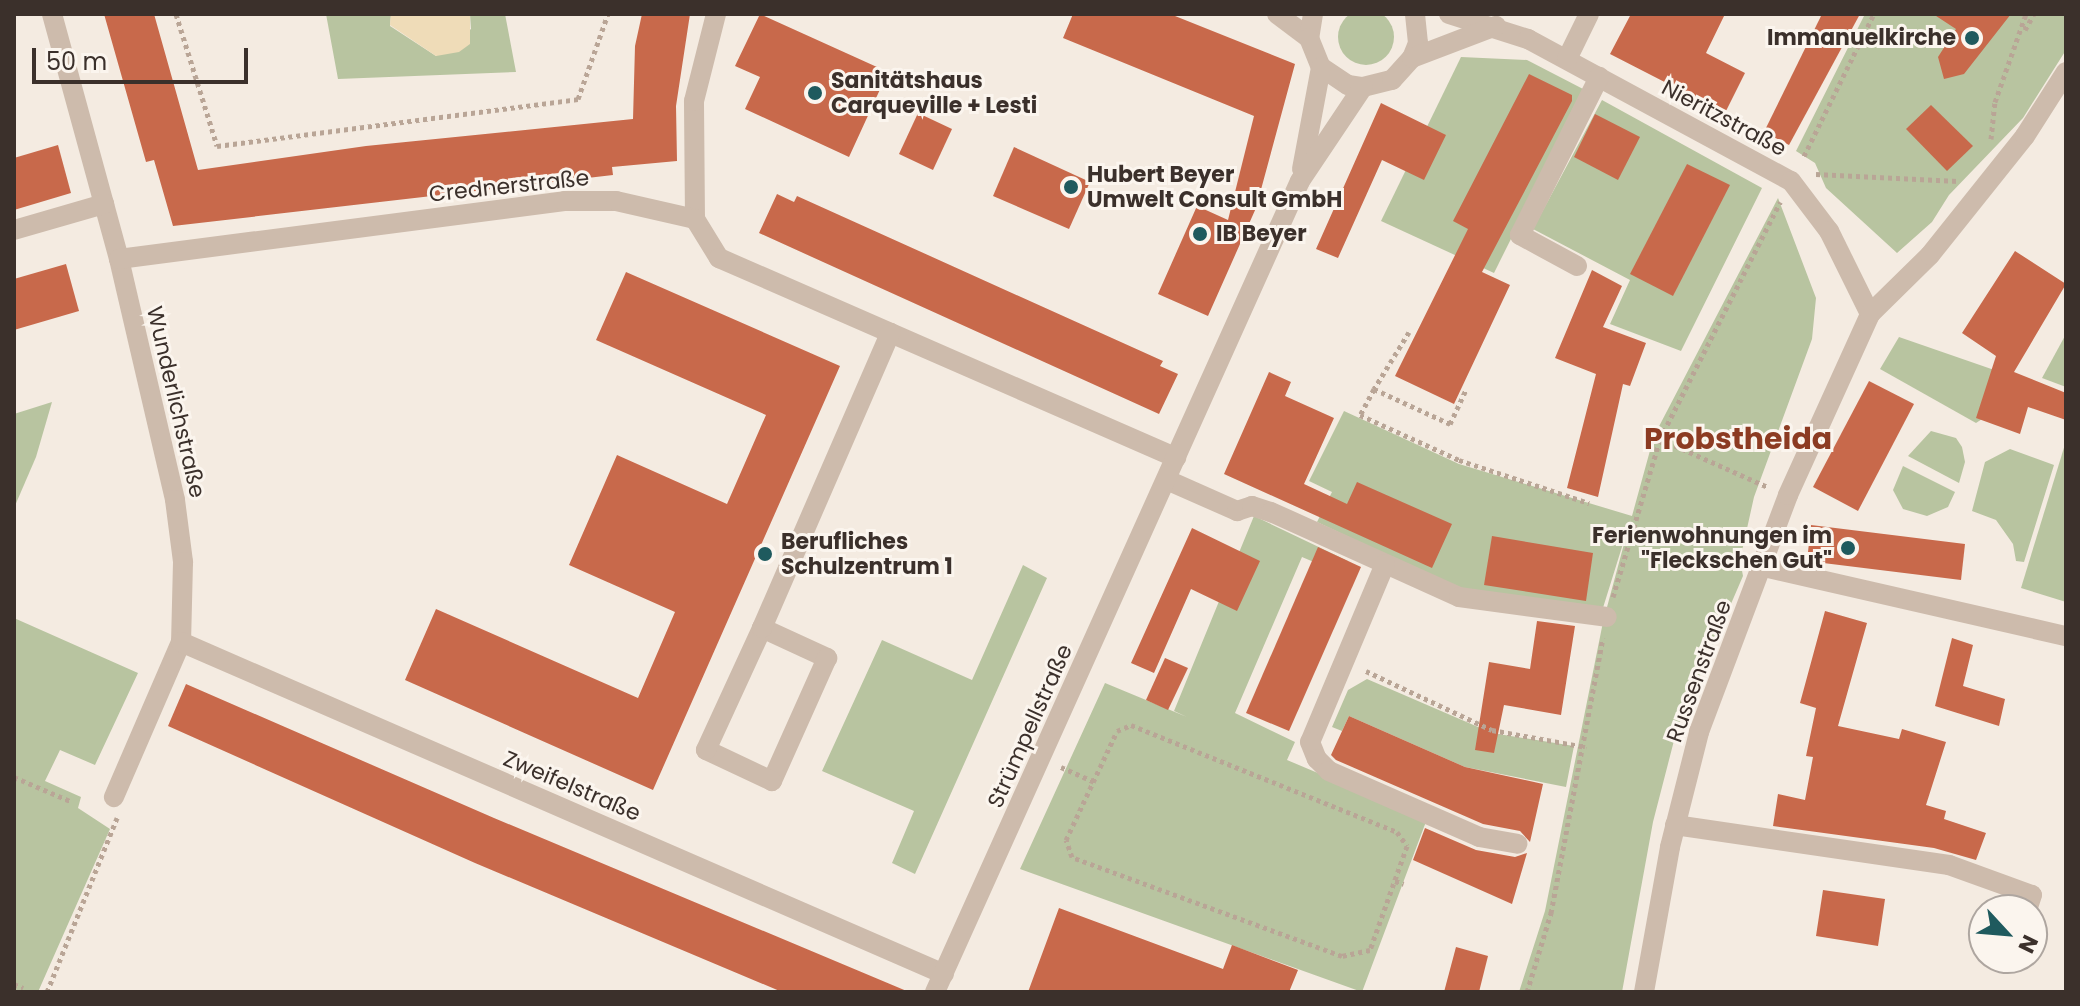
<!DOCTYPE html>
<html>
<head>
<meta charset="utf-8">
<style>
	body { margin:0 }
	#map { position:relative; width:2080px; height:1006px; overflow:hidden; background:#f4ebe1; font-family:Poppins,sans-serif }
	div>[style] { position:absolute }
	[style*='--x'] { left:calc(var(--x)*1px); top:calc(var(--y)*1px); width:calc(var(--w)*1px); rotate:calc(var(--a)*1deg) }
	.green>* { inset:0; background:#b8c4a0 }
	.round { border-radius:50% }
	.sand>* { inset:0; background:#efdcb8 }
	.building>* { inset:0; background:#c8694b }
	.path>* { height:5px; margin-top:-2.5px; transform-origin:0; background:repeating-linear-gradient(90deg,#b9a596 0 4px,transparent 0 8px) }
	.minor>* { height:20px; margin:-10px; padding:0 10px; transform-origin:10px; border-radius:10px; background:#cdbbac }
	.dots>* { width:22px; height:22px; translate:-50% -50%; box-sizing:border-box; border:4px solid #fbf5ee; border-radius:50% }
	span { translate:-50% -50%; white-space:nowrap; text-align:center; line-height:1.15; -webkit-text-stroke:6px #fbf5ee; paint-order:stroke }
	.poi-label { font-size:22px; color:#3b302b; font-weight:700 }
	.right { translate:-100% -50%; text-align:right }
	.left { translate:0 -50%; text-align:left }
	.street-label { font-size:22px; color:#3b302b }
	.district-label { font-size:30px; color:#8c3b22; font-weight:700 }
	.frame { position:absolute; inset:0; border:16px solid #3b302b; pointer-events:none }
	.north { position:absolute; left:1968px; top:894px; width:80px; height:80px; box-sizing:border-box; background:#fbf5ee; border:2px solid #aea6a0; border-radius:50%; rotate:116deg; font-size:22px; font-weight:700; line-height:32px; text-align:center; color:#3b302b }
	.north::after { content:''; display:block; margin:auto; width:28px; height:36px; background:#1f5a5e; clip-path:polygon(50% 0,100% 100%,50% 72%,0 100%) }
	.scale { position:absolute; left:32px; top:48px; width:216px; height:36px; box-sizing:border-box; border:4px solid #3b302b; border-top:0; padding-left:10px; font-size:24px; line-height:28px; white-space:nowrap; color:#3b302b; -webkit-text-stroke:6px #fbf5ee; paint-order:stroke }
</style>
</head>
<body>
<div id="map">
	<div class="green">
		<div class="round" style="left:1338px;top:9px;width:56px;height:56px"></div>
		<div style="clip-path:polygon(326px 14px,391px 14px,390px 26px,436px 56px,471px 29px,470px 14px,505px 14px,516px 72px,338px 79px)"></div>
		<div style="clip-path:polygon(1865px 14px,2066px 14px,2066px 50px,2023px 118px,1949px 195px,1932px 222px,1897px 253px,1826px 188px,1815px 163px,1796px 151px)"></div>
		<div style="clip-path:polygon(1461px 57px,1527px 60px,1585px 90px,1494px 273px,1381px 221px)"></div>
		<div style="clip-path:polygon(1602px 100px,1762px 188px,1681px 351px,1610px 324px,1630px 280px,1533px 229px)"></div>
		<div style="clip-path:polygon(1778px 198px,1816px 298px,1812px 339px,1754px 497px,1740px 560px,1743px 576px,1677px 729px,1653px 822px,1622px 992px,1519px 992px,1545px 911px,1603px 622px,1631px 518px,1602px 611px,1461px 590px,1317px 522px,1332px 492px,1309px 481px,1344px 411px,1459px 464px,1632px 516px,1654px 436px)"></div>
		<div style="clip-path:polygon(2066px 334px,2066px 387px,2042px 378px)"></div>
		<div style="clip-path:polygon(1899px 337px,2035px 384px,1976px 423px,1880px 369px)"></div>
		<div style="clip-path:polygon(52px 402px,36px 457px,14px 508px,14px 414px)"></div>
		<div style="clip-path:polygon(1931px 431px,1956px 438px,1962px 447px,1965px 462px,1959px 483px,1908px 456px)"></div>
		<div style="clip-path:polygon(2066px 441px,2066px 602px,2021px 588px)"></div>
		<div style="clip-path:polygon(2010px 449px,2054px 465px,2024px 562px,2016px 561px,2013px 544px,1996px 520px,1972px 511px,1985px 462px)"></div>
		<div style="clip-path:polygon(1903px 466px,1955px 492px,1948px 507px,1927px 516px,1903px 509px,1893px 490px)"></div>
		<div style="clip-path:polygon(1254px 516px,1348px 561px,1342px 574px,1302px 557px,1235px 713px,1295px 742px,1287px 760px,1427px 819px,1362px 992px,1020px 869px,1105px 683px,1187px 717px,1174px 711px)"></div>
		<div style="clip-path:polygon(1023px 565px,1047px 578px,915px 874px,892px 863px,914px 811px,822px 771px,882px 640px,972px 680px)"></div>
		<div style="clip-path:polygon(14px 618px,138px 673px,95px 765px,60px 750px,45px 781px,81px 797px,78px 808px,110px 829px,38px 992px,14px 992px)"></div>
		<div style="clip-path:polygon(1367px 679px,1492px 733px,1574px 746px,1566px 787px,1465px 767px,1349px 716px,1342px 731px,1332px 727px,1348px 690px)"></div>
	</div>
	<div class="sand">
		<div style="clip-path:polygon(391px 14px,470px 14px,470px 44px,459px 52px,436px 56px,390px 25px)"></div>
	</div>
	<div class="building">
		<div style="clip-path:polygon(104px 14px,154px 14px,198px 170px,366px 146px,633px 119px,635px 46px,642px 14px,690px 14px,676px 106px,677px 161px,612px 167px,613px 175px,173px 226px,154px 160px,146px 162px)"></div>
		<div style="clip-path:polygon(760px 14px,888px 72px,849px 157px,745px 109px,760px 77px,735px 66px)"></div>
		<div style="clip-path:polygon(1073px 14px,1170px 14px,1295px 64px,1256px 208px,1208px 316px,1158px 294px,1197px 206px,1228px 220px,1254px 116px,1063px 38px)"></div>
		<div style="clip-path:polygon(1631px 14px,1725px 14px,1706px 53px,1745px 73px,1725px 113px,1610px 54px)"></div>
		<div style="clip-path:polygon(1822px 14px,1860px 14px,1789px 145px,1764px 132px)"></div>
		<div style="clip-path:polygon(1933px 14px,2011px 14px,1964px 74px,1944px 79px,1938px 57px,1956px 29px)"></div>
		<div style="clip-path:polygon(1529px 74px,1572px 95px,1572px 101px,1482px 272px,1510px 285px,1454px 404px,1395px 376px,1468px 229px,1453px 221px)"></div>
		<div style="clip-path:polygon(1381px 103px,1446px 135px,1424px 180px,1382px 160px,1338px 258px,1316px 249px)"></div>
		<div style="clip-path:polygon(1931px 105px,1973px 146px,1947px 171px,1906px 129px)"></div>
		<div style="clip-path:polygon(918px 113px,952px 129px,933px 170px,899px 154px)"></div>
		<div style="clip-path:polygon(1595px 114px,1640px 137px,1618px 180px,1574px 157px)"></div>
		<div style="clip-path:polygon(58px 145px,71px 193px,14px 210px,14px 158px)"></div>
		<div style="clip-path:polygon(1014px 147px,1090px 182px,1069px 229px,993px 196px)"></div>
		<div style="clip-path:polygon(1687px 164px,1730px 185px,1673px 296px,1630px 274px)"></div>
		<div style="clip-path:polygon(777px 194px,794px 202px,797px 196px,1163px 361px,1160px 366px,1178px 374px,1159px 414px,759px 233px)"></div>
		<div style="clip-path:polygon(2015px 251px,2066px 284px,2014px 372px,2066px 393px,2066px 420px,2028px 407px,2020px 434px,1976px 418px,1996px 356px,1962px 333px)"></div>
		<div style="clip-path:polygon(66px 264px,79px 311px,14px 330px,14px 279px)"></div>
		<div style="clip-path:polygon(1592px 270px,1622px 286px,1603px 327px,1646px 343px,1630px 386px,1623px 384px,1598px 497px,1567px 488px,1596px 374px,1555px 358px)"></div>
		<div style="clip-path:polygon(626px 272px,840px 366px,653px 790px,405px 680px,436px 609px,638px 698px,675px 612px,569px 565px,617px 455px,727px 504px,766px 415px,596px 340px)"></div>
		<div style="clip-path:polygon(1269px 372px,1291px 382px,1285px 396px,1334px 418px,1304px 484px,1347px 504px,1357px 482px,1452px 524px,1432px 568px,1224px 474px)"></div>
		<div style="clip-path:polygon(1869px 381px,1914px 404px,1858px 511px,1813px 487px)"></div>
		<div style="clip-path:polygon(1811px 525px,1965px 544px,1961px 580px,1807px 561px)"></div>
		<div style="clip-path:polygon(1192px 528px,1260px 561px,1237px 611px,1191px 589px,1154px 673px,1131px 663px)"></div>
		<div style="clip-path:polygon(1492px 536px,1593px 553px,1586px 601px,1484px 585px)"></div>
		<div style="clip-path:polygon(1318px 547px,1361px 567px,1289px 731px,1246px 713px)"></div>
		<div style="clip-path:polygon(1825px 611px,1867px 623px,1838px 726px,1899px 739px,1902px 729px,1946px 742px,1926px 805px,1946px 811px,1944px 819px,1986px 833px,1976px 860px,1934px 848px,1773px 826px,1778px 794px,1805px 800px,1813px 757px,1806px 756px,1816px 708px,1800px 703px)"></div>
		<div style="clip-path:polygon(1537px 621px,1575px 626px,1561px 715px,1504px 705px,1494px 753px,1475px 750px,1489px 662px,1530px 669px)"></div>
		<div style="clip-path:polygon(1952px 638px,1973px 645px,1963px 686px,2005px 699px,1999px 726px,1935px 706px)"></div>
		<div style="clip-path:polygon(1165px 658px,1188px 668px,1168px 710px,1146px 700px)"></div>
		<div style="clip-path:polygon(186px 684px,494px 818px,909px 992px,782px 992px,475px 863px,168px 726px)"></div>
		<div style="clip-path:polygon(1349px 716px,1465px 767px,1543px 784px,1530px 842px,1520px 831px,1483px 824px,1336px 760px,1331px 755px)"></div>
		<div style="clip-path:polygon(1425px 828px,1476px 850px,1515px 857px,1527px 853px,1512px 904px,1413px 860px)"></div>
		<div style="clip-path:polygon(1823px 890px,1885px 899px,1878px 946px,1816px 936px)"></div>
		<div style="clip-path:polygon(1059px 908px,1223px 969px,1232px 945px,1298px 970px,1289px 992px,1028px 992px)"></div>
		<div style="clip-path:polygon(1456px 947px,1488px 956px,1479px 992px,1444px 992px)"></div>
	</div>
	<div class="path">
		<div style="--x:176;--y:14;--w:138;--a:72.7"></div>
		<div style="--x:217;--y:146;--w:364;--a:-7.4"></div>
		<div style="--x:578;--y:99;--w:90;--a:-70.6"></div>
		<div style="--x:2025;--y:30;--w:18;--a:-61"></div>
		<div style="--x:1991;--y:139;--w:37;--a:-84"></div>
		<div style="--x:1995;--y:102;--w:93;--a:-70.6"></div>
		<div style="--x:1804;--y:156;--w:158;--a:-63.8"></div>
		<div style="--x:1816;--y:174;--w:142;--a:2.8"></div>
		<div style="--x:1409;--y:332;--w:67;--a:121.6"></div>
		<div style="--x:1374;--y:389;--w:84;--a:24.7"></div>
		<div style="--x:1450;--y:424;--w:38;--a:-65"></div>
		<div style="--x:1374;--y:389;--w:30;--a:118"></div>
		<div style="--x:1360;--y:415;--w:109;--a:24.4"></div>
		<div style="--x:1459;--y:460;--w:137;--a:18.3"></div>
		<div style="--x:1660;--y:439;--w:118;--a:24"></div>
		<div style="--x:1613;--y:597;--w:165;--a:-73.4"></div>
		<div style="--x:1660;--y:439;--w:266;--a:-63.1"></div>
		<div style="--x:1366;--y:671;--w:139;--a:25.1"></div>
		<div style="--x:1492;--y:730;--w:96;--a:10.3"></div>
		<div style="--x:1131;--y:725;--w:287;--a:21.9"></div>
		<div style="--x:1397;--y:832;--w:17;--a:54"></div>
		<div style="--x:1407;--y:846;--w:110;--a:109.6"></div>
		<div style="--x:1370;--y:950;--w:29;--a:168"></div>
		<div style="--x:1342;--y:956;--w:288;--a:-159.9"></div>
		<div style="--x:1072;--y:857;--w:18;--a:-109"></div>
		<div style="--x:1066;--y:840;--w:120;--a:-64.9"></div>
		<div style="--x:1117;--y:731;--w:15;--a:-23"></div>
		<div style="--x:1061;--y:767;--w:36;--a:24"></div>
		<div style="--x:14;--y:777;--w:61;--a:23.2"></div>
		<div style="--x:1395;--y:881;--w:9;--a:18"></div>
		<div style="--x:14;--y:984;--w:10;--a:24"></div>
		<div style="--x:47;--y:992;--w:188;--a:-68.1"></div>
		<div style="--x:1527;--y:992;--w:83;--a:-73.1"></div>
		<div style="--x:1551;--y:913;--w:280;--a:-79.3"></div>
	</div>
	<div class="minor">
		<div style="--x:52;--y:14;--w:254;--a:74.7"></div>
		<div style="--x:119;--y:259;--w:247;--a:76.9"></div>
		<div style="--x:175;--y:500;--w:63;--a:82.6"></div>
		<div style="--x:183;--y:562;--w:80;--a:91.4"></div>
		<div style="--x:181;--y:642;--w:169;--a:113.4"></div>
		<div style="--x:1277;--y:14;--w:40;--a:37"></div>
		<div style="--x:1313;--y:14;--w:24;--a:99"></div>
		<div style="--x:1309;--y:38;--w:31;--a:68"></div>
		<div style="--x:1321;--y:67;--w:32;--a:34"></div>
		<div style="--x:1348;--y:85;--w:15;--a:8"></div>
		<div style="--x:1363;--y:87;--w:30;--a:-14"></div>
		<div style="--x:1392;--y:80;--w:30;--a:-48"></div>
		<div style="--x:1412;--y:58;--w:16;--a:-68"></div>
		<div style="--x:1418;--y:43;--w:29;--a:-96"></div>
		<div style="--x:1449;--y:14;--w:83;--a:17.6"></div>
		<div style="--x:1528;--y:39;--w:299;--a:28.4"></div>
		<div style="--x:1791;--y:181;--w:63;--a:52.8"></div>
		<div style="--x:1829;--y:231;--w:93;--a:63.7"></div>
		<div style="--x:1412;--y:58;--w:90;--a:-20.9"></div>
		<div style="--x:1567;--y:59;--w:50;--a:-63.9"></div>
		<div style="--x:1302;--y:169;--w:104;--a:-79.4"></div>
		<div style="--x:695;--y:219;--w:118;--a:-90.5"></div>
		<div style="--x:694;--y:101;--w:90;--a:-75.8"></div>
		<div style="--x:14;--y:230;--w:94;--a:-16.1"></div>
		<div style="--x:119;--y:259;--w:449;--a:-7.4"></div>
		<div style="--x:564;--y:201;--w:52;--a:0"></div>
		<div style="--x:616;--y:201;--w:81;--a:12.8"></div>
		<div style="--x:695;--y:219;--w:46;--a:58.4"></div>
		<div style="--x:719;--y:258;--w:499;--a:23.6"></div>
		<div style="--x:1577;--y:266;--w:65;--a:-151.5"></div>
		<div style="--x:1520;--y:235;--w:177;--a:-63.4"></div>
		<div style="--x:1167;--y:480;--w:77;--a:23.9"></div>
		<div style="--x:1237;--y:511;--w:16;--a:-18"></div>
		<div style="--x:1252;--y:506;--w:20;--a:18"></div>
		<div style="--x:1271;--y:512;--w:206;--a:24.3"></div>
		<div style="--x:1459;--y:597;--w:149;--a:7.7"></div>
		<div style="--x:1385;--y:564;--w:193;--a:112.8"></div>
		<div style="--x:1310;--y:742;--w:18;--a:68"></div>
		<div style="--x:1317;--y:759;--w:17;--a:45"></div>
		<div style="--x:1329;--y:771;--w:164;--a:23.7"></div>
		<div style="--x:1479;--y:837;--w:39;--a:10"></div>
		<div style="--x:1764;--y:567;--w:310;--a:12.9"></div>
		<div style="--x:762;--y:628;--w:72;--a:24.8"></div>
		<div style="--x:827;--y:658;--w:135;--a:114.1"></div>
		<div style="--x:772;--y:781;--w:73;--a:-154.8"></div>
		<div style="--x:706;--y:750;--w:134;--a:-65.3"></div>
		<div style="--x:762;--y:628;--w:322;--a:-66.5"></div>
		<div style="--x:181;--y:642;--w:832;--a:23.52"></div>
		<div style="--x:1675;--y:825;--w:277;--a:8.3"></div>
		<div style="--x:1949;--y:865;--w:88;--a:19.9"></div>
		<div style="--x:2032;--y:895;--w:16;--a:108"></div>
		<div style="--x:935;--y:992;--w:889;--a:-65.77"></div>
		<div style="--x:1300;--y:181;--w:113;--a:-56.2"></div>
		<div style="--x:1644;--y:992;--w:147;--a:-79.8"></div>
		<div style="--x:1670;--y:847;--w:119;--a:-75.8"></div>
		<div style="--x:1699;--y:732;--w:253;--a:-69.4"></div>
		<div style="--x:1788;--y:495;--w:199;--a:-65.6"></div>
		<div style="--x:1870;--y:314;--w:84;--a:-44.5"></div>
		<div style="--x:1930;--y:255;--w:152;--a:-51.4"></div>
		<div style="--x:2025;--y:136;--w:76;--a:-57.4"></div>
	</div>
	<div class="dots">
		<div style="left:1972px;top:38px;background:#1f5a5e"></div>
		<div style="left:815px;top:93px;background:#1f5a5e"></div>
		<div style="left:1071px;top:187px;background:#1f5a5e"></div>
		<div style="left:1200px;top:234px;background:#1f5a5e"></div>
		<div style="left:1848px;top:548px;background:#1f5a5e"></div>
		<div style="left:765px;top:554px;background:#1f5a5e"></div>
	</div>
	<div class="poi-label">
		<span class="right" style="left:1956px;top:38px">Immanuelkirche</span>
		<span class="left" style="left:831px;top:93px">Sanitätshaus<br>Carqueville + Lesti</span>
		<span class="left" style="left:1087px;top:187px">Hubert Beyer<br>Umwelt Consult GmbH</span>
		<span class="left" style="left:1216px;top:234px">IB Beyer</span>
		<span class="right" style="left:1832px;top:548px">Ferienwohnungen im<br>"Fleckschen Gut"</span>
		<span class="left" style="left:781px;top:554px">Berufliches<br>Schulzentrum 1</span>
	</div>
	<div class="street-label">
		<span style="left:1724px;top:118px;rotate:28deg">Nieritzstraße</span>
		<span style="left:509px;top:186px;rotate:-6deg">Crednerstraße</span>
		<span style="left:176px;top:402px;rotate:77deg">Wunderlichstraße</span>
		<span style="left:1699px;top:671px;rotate:-70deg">Russenstraße</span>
		<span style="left:1030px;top:726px;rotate:-66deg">Strümpellstraße</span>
		<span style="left:572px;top:786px;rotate:23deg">Zweifelstraße</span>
	</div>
	<div class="district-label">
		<span style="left:1738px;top:439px">Probstheida</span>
	</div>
	<div class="frame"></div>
	<div class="north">N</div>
	<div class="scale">50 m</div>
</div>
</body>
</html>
